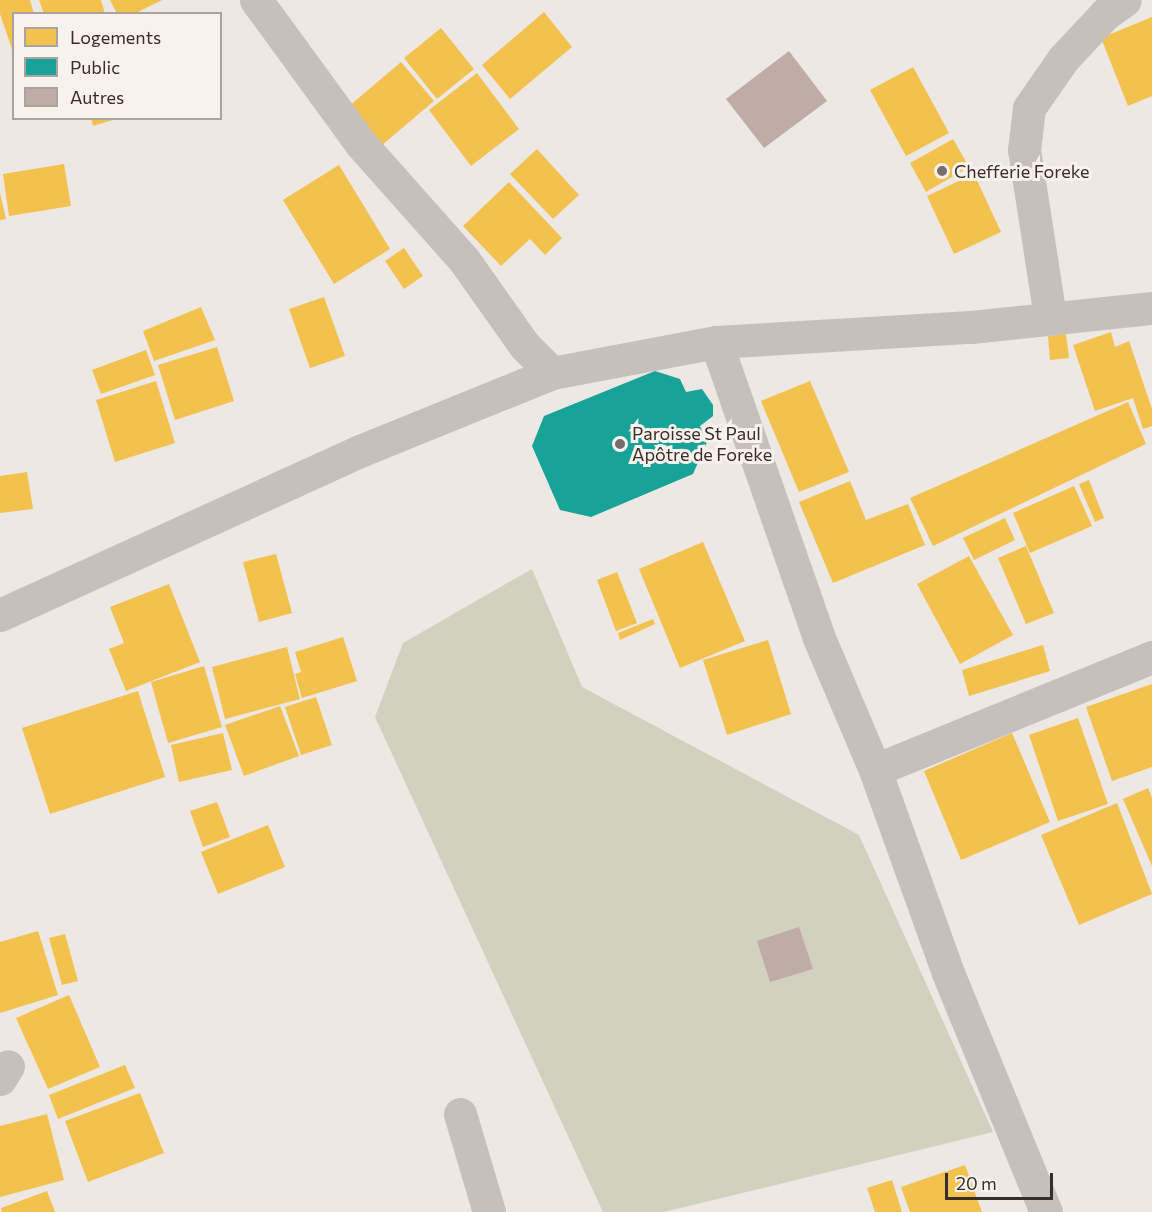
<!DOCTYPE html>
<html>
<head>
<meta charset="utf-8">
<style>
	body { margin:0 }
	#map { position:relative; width:1152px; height:1212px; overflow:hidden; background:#ede8e3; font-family:Commissioner,sans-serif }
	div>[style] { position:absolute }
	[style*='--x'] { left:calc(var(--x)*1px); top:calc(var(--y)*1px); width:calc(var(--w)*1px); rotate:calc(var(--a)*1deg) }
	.green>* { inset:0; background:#d0d1be }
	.homes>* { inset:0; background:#f2c14e }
	.public>* { inset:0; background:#17a398 }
	.building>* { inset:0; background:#bfaca6 }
	.minor>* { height:33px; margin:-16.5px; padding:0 16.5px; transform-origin:16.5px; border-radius:16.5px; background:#c6c0bc }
	.dots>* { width:16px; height:16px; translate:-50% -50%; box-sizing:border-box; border:3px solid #f9f1eb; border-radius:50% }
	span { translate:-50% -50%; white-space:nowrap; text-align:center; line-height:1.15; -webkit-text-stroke:6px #f9f1eb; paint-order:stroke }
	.poi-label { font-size:18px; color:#372d2a }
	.left { translate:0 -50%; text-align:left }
	.legend { position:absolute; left:12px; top:12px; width:210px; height:108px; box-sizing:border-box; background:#f9f1eb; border:2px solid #aba39e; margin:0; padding:8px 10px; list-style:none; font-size:18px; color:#372d2a }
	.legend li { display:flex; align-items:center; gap:12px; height:30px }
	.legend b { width:30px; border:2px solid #aba39e }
	.scale { position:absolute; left:945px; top:1173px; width:108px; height:27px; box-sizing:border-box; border:3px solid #372d2a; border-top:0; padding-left:8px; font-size:18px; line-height:21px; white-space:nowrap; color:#372d2a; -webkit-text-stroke:4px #f9f1eb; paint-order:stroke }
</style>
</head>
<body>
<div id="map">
	<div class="green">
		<div style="clip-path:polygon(532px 569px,582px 687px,859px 835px,993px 1132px,664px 1212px,603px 1212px,375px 717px,403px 643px)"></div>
	</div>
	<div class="homes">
		<div style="clip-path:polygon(0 0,30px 0,34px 14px,14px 14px,14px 55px,0 14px)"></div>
		<div style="clip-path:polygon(39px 0,101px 0,105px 14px,44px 14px)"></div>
		<div style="clip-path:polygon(110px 0,162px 0,134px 14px,117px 14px)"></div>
		<div style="clip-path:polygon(544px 12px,572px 47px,510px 99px,482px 65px)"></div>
		<div style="clip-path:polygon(1152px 17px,1152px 96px,1128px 106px,1101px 38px)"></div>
		<div style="clip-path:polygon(441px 28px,474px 69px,437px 99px,404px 58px)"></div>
		<div style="clip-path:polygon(401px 62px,434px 101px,381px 146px,348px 107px)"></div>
		<div style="clip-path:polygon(913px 67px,949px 133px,906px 156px,870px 90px)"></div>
		<div style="clip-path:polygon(477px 73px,519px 129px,471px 166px,429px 110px)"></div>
		<div style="clip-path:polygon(91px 118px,116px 118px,116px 119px,93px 126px)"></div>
		<div style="clip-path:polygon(953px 139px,969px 167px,926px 192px,910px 163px)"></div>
		<div style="clip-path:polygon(537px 149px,579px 195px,553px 219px,510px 174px)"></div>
		<div style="clip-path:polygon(64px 164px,71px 206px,9px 216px,3px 174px)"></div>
		<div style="clip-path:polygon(339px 165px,390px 249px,334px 284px,283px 200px)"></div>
		<div style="clip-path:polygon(974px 174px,1001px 232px,954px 254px,927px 196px)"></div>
		<div style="clip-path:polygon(509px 182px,562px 238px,545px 255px,530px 239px,501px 266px,463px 226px)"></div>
		<div style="clip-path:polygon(0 193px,6px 219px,0 220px)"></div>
		<div style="clip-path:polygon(404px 248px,423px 276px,404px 289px,385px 261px)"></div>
		<div style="clip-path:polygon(324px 297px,345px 356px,310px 368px,289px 309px)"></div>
		<div style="clip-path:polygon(201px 307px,215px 340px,154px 361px,143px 331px)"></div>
		<div style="clip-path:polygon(1111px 332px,1115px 347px,1129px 341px,1152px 409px,1152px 426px,1143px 429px,1133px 398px,1095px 411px,1073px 345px)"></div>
		<div style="clip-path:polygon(1066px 334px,1069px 358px,1050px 360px,1048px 336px)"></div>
		<div style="clip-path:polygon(217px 347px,234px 401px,175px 420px,158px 365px)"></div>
		<div style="clip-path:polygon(146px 350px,155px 375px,101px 394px,92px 370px)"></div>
		<div style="clip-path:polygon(156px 381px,175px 443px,115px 462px,96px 400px)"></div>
		<div style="clip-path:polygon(810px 381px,849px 472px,799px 492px,761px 401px)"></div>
		<div style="clip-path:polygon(1128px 402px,1146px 444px,933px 546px,910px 498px)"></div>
		<div style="clip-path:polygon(27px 472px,33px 509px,0 513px,0 476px)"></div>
		<div style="clip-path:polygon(1089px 480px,1104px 518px,1095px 522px,1079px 484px)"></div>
		<div style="clip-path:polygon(850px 481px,866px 520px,908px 504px,925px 545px,833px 583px,799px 502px)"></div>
		<div style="clip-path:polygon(1074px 486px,1092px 526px,1030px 553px,1013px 513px)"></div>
		<div style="clip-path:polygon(1005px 518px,1015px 540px,974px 560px,963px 538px)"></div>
		<div style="clip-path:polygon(703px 542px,745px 641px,680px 668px,639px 569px)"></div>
		<div style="clip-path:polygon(1026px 546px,1054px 613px,1026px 624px,998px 558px)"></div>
		<div style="clip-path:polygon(276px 554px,292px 613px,259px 622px,243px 562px)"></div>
		<div style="clip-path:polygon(969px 556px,1013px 635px,960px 664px,917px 584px)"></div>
		<div style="clip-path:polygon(617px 572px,637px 623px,616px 631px,597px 580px)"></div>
		<div style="clip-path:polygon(169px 584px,200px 662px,126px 691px,109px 649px,124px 643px,110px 607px)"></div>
		<div style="clip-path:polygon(653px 619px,655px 624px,620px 640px,618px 633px)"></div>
		<div style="clip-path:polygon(343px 637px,357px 681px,302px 698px,295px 674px,301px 672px,295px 652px)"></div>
		<div style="clip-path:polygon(768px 640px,791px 714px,727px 735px,703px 660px)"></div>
		<div style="clip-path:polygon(1043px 645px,1050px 671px,969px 696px,962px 670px)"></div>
		<div style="clip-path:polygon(287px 647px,300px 699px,225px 719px,212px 667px)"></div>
		<div style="clip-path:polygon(204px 666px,222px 727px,168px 743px,151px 682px)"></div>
		<div style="clip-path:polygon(1152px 684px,1152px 767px,1112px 781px,1086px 707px)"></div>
		<div style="clip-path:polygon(138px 691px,165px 777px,50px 814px,22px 728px)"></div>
		<div style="clip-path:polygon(316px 697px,332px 745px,301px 755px,285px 707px)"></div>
		<div style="clip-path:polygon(280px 706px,299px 756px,244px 776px,225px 725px)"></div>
		<div style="clip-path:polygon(1078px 718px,1108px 804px,1058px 821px,1029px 735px)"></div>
		<div style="clip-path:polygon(223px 733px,232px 770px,179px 782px,171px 745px)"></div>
		<div style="clip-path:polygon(1012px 733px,1050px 822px,961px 860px,924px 771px)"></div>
		<div style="clip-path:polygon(1148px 788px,1152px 798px,1152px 866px,1123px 799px)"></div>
		<div style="clip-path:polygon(217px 802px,230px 837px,203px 847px,190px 811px)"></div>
		<div style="clip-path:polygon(1117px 803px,1152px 894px,1079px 925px,1041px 835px)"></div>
		<div style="clip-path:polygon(268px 825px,285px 867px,218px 894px,201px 852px)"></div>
		<div style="clip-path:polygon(38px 931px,58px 995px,0 1013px,0 942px)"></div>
		<div style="clip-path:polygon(65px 934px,78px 981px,62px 985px,49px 938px)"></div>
		<div style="clip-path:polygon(69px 995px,100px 1067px,48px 1089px,16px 1018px)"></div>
		<div style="clip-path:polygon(125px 1065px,135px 1088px,58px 1119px,49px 1095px)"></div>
		<div style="clip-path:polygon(140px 1093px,164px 1153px,88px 1182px,65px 1121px)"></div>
		<div style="clip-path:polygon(47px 1114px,64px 1180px,0 1197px,0 1126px)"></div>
		<div style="clip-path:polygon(965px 1165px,982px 1212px,910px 1212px,901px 1187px)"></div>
		<div style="clip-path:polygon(892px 1180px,902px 1212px,875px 1212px,867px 1188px)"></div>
		<div style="clip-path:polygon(47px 1191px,55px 1212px,2px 1212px,1px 1208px)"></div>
	</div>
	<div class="public">
		<div style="clip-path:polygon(655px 371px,680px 379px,686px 392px,702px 389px,713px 405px,713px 416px,700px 426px,707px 442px,693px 474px,591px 517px,560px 510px,532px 446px,544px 416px)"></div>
	</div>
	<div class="building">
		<div style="clip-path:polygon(789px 51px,827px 101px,764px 148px,726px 99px)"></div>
		<div style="clip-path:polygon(799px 927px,813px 969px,770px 982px,757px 941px)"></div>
	</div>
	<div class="minor">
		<div style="--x:256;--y:0;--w:178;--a:53.9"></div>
		<div style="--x:361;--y:144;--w:155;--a:48.4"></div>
		<div style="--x:464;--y:260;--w:105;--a:54.7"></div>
		<div style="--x:525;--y:346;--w:38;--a:45"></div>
		<div style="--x:552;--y:373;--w:167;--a:-10.7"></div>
		<div style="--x:716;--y:342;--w:255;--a:-3.4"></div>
		<div style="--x:971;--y:327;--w:182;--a:-6"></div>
		<div style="--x:1050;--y:317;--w:169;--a:-98.8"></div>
		<div style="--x:1024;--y:150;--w:42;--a:-83.2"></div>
		<div style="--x:1029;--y:108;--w:60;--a:-55.2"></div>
		<div style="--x:1063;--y:59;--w:62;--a:-47"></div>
		<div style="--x:1105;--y:14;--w:24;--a:-35"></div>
		<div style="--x:716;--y:342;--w:313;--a:70.8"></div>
		<div style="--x:819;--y:638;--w:143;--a:67"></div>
		<div style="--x:875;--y:770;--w:216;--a:70.2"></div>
		<div style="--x:948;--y:973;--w:258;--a:67.7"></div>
		<div style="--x:0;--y:615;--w:396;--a:-24.5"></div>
		<div style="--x:360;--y:451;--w:207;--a:-22.1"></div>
		<div style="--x:875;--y:770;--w:299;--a:-22.2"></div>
		<div style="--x:0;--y:1079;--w:15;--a:-58"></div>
		<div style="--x:460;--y:1114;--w:102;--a:73.5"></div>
	</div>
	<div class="dots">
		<div style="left:942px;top:171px;background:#776e6b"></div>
		<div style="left:620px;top:444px;background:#776e6b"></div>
	</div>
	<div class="poi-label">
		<span class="left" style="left:954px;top:171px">Chefferie Foreke</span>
		<span class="left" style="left:632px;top:444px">Paroisse St Paul<br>Apôtre de Foreke</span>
	</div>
	<ul class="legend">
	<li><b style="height:16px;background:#f2c14e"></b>Logements</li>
	<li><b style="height:16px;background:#17a398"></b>Public</li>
	<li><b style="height:16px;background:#bfaca6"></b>Autres</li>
	</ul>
	<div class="scale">20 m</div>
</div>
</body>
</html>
